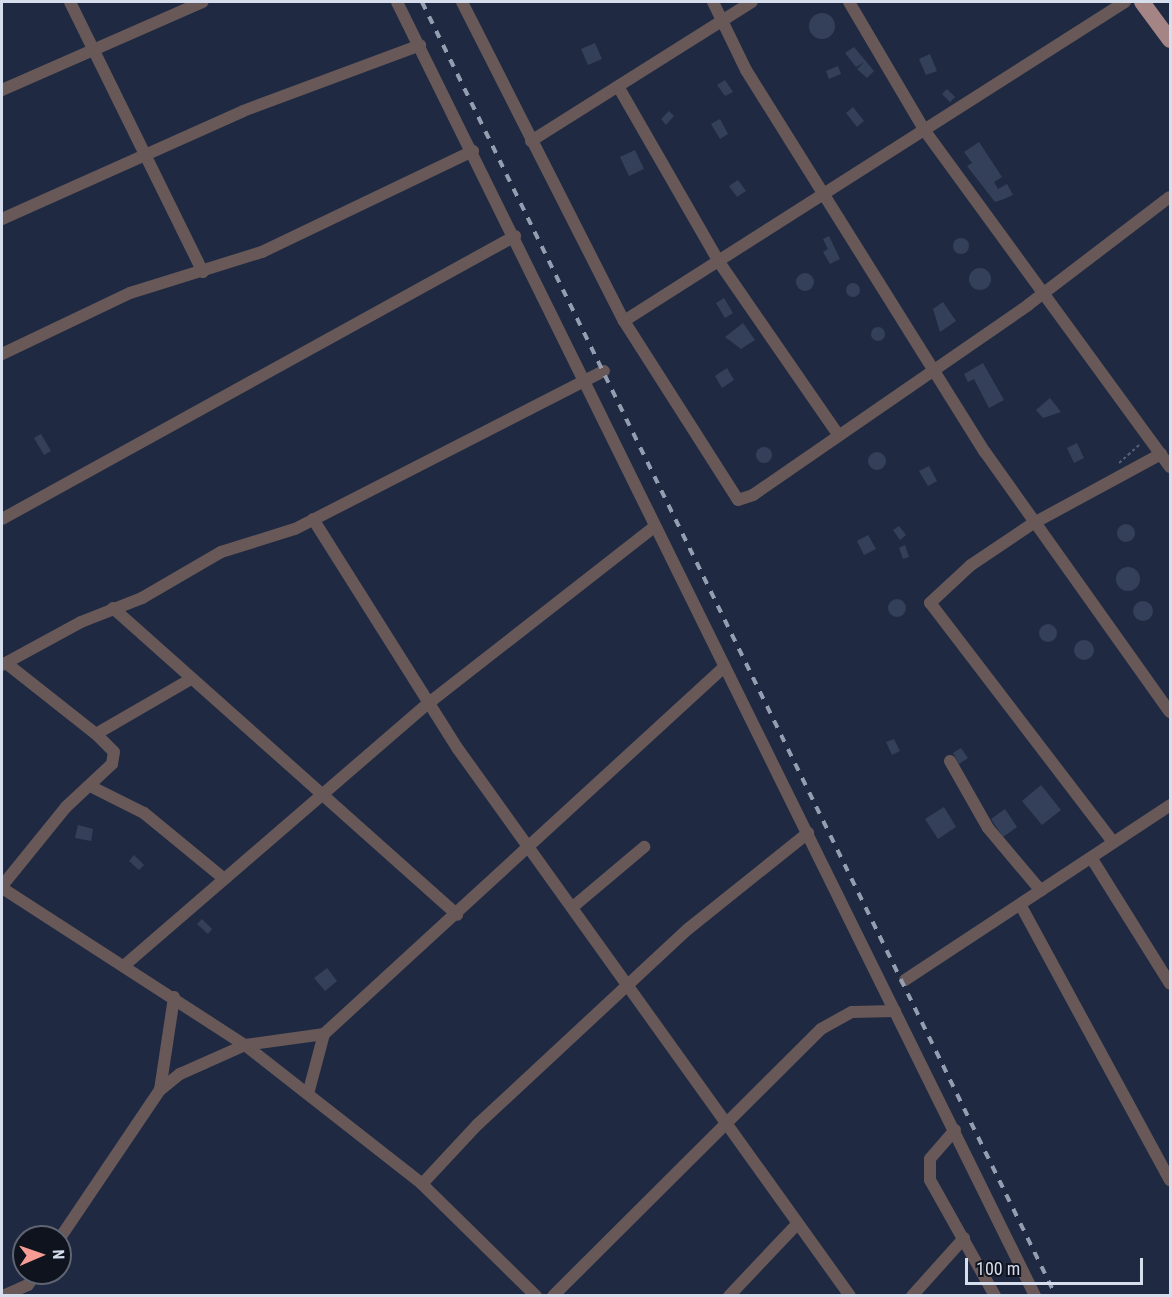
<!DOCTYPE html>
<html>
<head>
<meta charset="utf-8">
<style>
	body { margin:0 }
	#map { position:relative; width:1172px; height:1297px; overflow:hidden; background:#1f2a42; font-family:"Roboto Condensed",sans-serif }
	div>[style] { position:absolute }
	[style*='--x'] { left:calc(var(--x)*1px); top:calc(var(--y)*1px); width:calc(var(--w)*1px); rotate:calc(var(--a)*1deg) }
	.building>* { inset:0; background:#344059 }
	.round { border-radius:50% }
	.path>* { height:2px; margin-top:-1px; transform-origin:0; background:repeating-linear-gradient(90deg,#566076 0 3px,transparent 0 6px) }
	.minor>* { height:12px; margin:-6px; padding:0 6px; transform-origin:6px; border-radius:6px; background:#685858 }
	.primary>* { height:16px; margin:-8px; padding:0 8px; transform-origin:8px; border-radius:8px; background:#a48484 }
	.rail>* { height:4px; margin-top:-2px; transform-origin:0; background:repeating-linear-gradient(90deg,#949eb0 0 8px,transparent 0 16px) }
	span { translate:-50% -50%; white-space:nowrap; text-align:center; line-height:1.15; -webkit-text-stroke:4.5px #0e131e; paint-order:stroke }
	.frame { position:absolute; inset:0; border:3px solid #d6deee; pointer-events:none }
	.north { position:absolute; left:12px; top:1225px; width:60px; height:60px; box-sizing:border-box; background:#0e131e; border:2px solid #5e6471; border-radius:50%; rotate:88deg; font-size:16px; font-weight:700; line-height:24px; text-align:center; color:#d6deee }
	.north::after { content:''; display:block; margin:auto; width:21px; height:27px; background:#f59c94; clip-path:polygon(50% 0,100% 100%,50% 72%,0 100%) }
	.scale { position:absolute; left:965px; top:1258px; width:178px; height:27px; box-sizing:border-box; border:3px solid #d6deee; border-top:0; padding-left:8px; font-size:18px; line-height:21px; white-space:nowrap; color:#d6deee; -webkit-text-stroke:4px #0e131e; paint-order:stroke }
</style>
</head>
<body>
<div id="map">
	<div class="building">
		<div class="round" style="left:809px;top:13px;width:26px;height:26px"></div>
		<div style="clip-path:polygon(595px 43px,602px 59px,588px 65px,581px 49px)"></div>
		<div style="clip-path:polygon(854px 47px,874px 71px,867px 78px,857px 69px,864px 62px,856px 67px,845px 53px)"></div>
		<div style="clip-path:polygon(930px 54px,937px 71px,926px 75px,919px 59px)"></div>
		<div style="clip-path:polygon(838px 66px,841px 74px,829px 79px,826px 71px)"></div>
		<div style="clip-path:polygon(725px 80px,733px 92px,725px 96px,717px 85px)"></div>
		<div style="clip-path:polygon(947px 89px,955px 97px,950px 102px,942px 94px)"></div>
		<div style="clip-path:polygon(853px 107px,864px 121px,857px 127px,846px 113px)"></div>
		<div style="clip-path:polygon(669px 111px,674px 116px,666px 125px,661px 119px)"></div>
		<div style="clip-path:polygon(720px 119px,728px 134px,720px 139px,711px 124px)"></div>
		<div style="clip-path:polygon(979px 142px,1002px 177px,994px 182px,998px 189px,1007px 184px,1013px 195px,1004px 199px,995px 202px,967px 166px,972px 163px,964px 152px)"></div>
		<div style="clip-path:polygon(635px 150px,644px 169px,629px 176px,620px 157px)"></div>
		<div style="clip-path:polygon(738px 180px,746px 191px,737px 197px,729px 186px)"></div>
		<div style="clip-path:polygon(829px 236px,840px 259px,830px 264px,823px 252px,828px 249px,823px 239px)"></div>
		<div class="round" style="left:953px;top:238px;width:16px;height:16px"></div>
		<div class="round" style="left:969px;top:268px;width:22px;height:22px"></div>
		<div class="round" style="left:796px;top:273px;width:18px;height:18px"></div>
		<div class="round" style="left:846px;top:283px;width:14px;height:14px"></div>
		<div style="clip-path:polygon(724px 298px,733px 313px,725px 318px,716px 303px)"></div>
		<div style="clip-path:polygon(943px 302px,956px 321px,940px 332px,933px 309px)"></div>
		<div style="clip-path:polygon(743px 323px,755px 340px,741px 349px,725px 337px)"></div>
		<div class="round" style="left:871px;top:327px;width:14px;height:14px"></div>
		<div style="clip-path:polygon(983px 363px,1004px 400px,989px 408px,974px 379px,968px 382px,964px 374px)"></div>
		<div style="clip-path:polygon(727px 368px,734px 380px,722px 388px,715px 376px)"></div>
		<div style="clip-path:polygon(1050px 398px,1061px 412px,1043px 418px,1036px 410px)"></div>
		<div style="clip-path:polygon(41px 434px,51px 451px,44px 455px,34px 438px)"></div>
		<div style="clip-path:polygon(1077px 443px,1084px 458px,1074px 463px,1067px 448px)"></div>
		<div class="round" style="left:756px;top:447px;width:16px;height:16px"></div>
		<div class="round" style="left:868px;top:452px;width:18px;height:18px"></div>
		<div style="clip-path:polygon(929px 466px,937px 481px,928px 486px,919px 471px)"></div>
		<div class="round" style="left:1117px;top:524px;width:18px;height:18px"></div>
		<div style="clip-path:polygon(899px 526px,906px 535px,900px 540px,893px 530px)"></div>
		<div style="clip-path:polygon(868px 535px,876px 549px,864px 555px,857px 541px)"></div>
		<div style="clip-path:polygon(905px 545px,909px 557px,903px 559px,899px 548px)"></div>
		<div class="round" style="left:1116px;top:567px;width:24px;height:24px"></div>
		<div class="round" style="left:888px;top:599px;width:18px;height:18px"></div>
		<div class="round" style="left:1133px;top:601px;width:20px;height:20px"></div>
		<div class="round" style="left:1039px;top:624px;width:18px;height:18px"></div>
		<div class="round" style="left:1074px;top:640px;width:20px;height:20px"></div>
		<div style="clip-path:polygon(894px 739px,900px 751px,892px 755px,886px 742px)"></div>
		<div style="clip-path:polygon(961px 748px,968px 758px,959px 764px,953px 753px)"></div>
		<div style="clip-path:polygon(1041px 785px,1061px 810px,1042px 825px,1022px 801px)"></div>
		<div style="clip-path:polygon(944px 807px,956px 827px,938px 839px,925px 819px)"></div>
		<div style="clip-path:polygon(1005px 809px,1017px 827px,1003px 837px,991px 819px)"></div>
		<div style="clip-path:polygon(78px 825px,93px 829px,91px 841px,75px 838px)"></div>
		<div style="clip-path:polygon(134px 855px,144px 865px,139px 870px,129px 861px)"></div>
		<div style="clip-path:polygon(202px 919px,212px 929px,208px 934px,197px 924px)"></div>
		<div style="clip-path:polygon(327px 968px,337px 981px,325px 991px,314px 978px)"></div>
	</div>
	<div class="path">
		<div style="--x:1119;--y:463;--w:27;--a:-42"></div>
	</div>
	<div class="minor">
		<div style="--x:70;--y:2;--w:301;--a:63.8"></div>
		<div style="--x:397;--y:2;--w:1443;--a:63.75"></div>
		<div style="--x:462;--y:2;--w:358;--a:63.1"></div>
		<div style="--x:624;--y:321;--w:212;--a:57.5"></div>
		<div style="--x:738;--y:500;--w:16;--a:-18"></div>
		<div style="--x:753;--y:495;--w:334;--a:-34.6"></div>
		<div style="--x:1028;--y:305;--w:178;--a:-37.3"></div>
		<div style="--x:713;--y:2;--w:76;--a:64.1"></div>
		<div style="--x:746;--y:70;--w:451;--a:58"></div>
		<div style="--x:985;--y:452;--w:319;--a:54.6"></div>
		<div style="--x:849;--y:2;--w:150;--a:59.5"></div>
		<div style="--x:925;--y:131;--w:416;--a:53.9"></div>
		<div style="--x:619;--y:88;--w:201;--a:60.1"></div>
		<div style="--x:719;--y:262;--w:208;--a:55.4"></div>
		<div style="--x:2;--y:90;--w:219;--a:-23.7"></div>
		<div style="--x:531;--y:141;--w:261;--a:-32.2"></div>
		<div style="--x:2;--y:219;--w:264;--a:-24.1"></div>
		<div style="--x:243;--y:111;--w:189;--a:-20.4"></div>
		<div style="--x:624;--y:321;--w:594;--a:-32.49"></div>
		<div style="--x:2;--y:354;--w:142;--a:-25.5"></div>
		<div style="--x:130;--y:293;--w:138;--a:-17.3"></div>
		<div style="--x:262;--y:252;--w:234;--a:-25.6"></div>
		<div style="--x:2;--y:519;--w:586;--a:-28.88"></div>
		<div style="--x:313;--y:519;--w:272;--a:57.8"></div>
		<div style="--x:458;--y:749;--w:673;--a:54.37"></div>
		<div style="--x:113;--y:608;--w:461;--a:41.7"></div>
		<div style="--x:6;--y:663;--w:115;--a:38.3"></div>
		<div style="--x:96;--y:734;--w:110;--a:-30.1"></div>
		<div style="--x:2;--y:665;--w:90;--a:-28.6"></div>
		<div style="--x:81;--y:622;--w:66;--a:-21.5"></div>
		<div style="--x:142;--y:598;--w:91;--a:-30.2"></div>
		<div style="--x:221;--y:552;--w:77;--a:-17.3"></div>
		<div style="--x:295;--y:529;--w:347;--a:-27.1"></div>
		<div style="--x:950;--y:761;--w:77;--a:60.4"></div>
		<div style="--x:988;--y:828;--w:82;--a:49.9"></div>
		<div style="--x:90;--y:786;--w:60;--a:26.6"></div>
		<div style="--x:144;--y:813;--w:101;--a:39.4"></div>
		<div style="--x:1113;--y:842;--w:301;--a:-127.4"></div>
		<div style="--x:930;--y:603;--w:56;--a:-42.8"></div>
		<div style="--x:971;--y:565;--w:73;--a:-33.9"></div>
		<div style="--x:1032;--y:524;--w:147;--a:-28.5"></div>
		<div style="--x:1092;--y:859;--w:147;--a:58"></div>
		<div style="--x:2;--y:886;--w:102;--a:-51"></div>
		<div style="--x:66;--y:807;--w:63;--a:-43.1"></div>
		<div style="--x:112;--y:764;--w:12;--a:-81"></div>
		<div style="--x:114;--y:752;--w:25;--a:-135"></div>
		<div style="--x:2;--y:888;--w:289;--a:32.9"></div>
		<div style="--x:245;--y:1045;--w:225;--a:38.1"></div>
		<div style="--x:422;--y:1184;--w:160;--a:44.5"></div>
		<div style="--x:574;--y:906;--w:92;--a:-40.1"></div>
		<div style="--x:1021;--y:906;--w:312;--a:61.5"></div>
		<div style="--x:126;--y:964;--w:401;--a:-40.8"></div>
		<div style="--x:430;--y:702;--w:284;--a:-38"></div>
		<div style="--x:905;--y:980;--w:318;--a:-33.4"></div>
		<div style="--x:160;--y:1090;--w:94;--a:-81.4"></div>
		<div style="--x:308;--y:1094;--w:62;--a:-75.1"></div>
		<div style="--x:324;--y:1034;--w:541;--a:-42.53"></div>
		<div style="--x:955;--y:1130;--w:38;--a:131"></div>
		<div style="--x:930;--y:1159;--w:21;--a:90"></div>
		<div style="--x:930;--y:1180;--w:133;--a:60.7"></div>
		<div style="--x:422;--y:1184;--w:81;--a:-47"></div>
		<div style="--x:477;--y:1125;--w:288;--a:-42.9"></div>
		<div style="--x:688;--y:929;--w:154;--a:-38.7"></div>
		<div style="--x:60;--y:1238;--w:179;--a:-56"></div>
		<div style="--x:160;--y:1090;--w:26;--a:-39"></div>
		<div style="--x:180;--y:1074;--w:71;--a:-24"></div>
		<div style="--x:245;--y:1045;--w:80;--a:-7.9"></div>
		<div style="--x:3;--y:1296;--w:27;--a:-24"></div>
		<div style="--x:28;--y:1285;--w:14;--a:-56"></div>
		<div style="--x:553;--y:1296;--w:378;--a:-44.9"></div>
		<div style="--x:821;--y:1029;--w:35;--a:-29"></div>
		<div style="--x:852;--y:1012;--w:43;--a:-1.3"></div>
		<div style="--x:729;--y:1296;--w:99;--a:-46.6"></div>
		<div style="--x:912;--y:1296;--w:78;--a:-48.1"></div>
	</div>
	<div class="primary">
		<div style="--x:1142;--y:2;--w:47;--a:53.6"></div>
	</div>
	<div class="rail">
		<div style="--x:422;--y:2;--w:1441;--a:63.9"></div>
	</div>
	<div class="frame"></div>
	<div class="north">N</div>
	<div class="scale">100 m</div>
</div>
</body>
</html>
